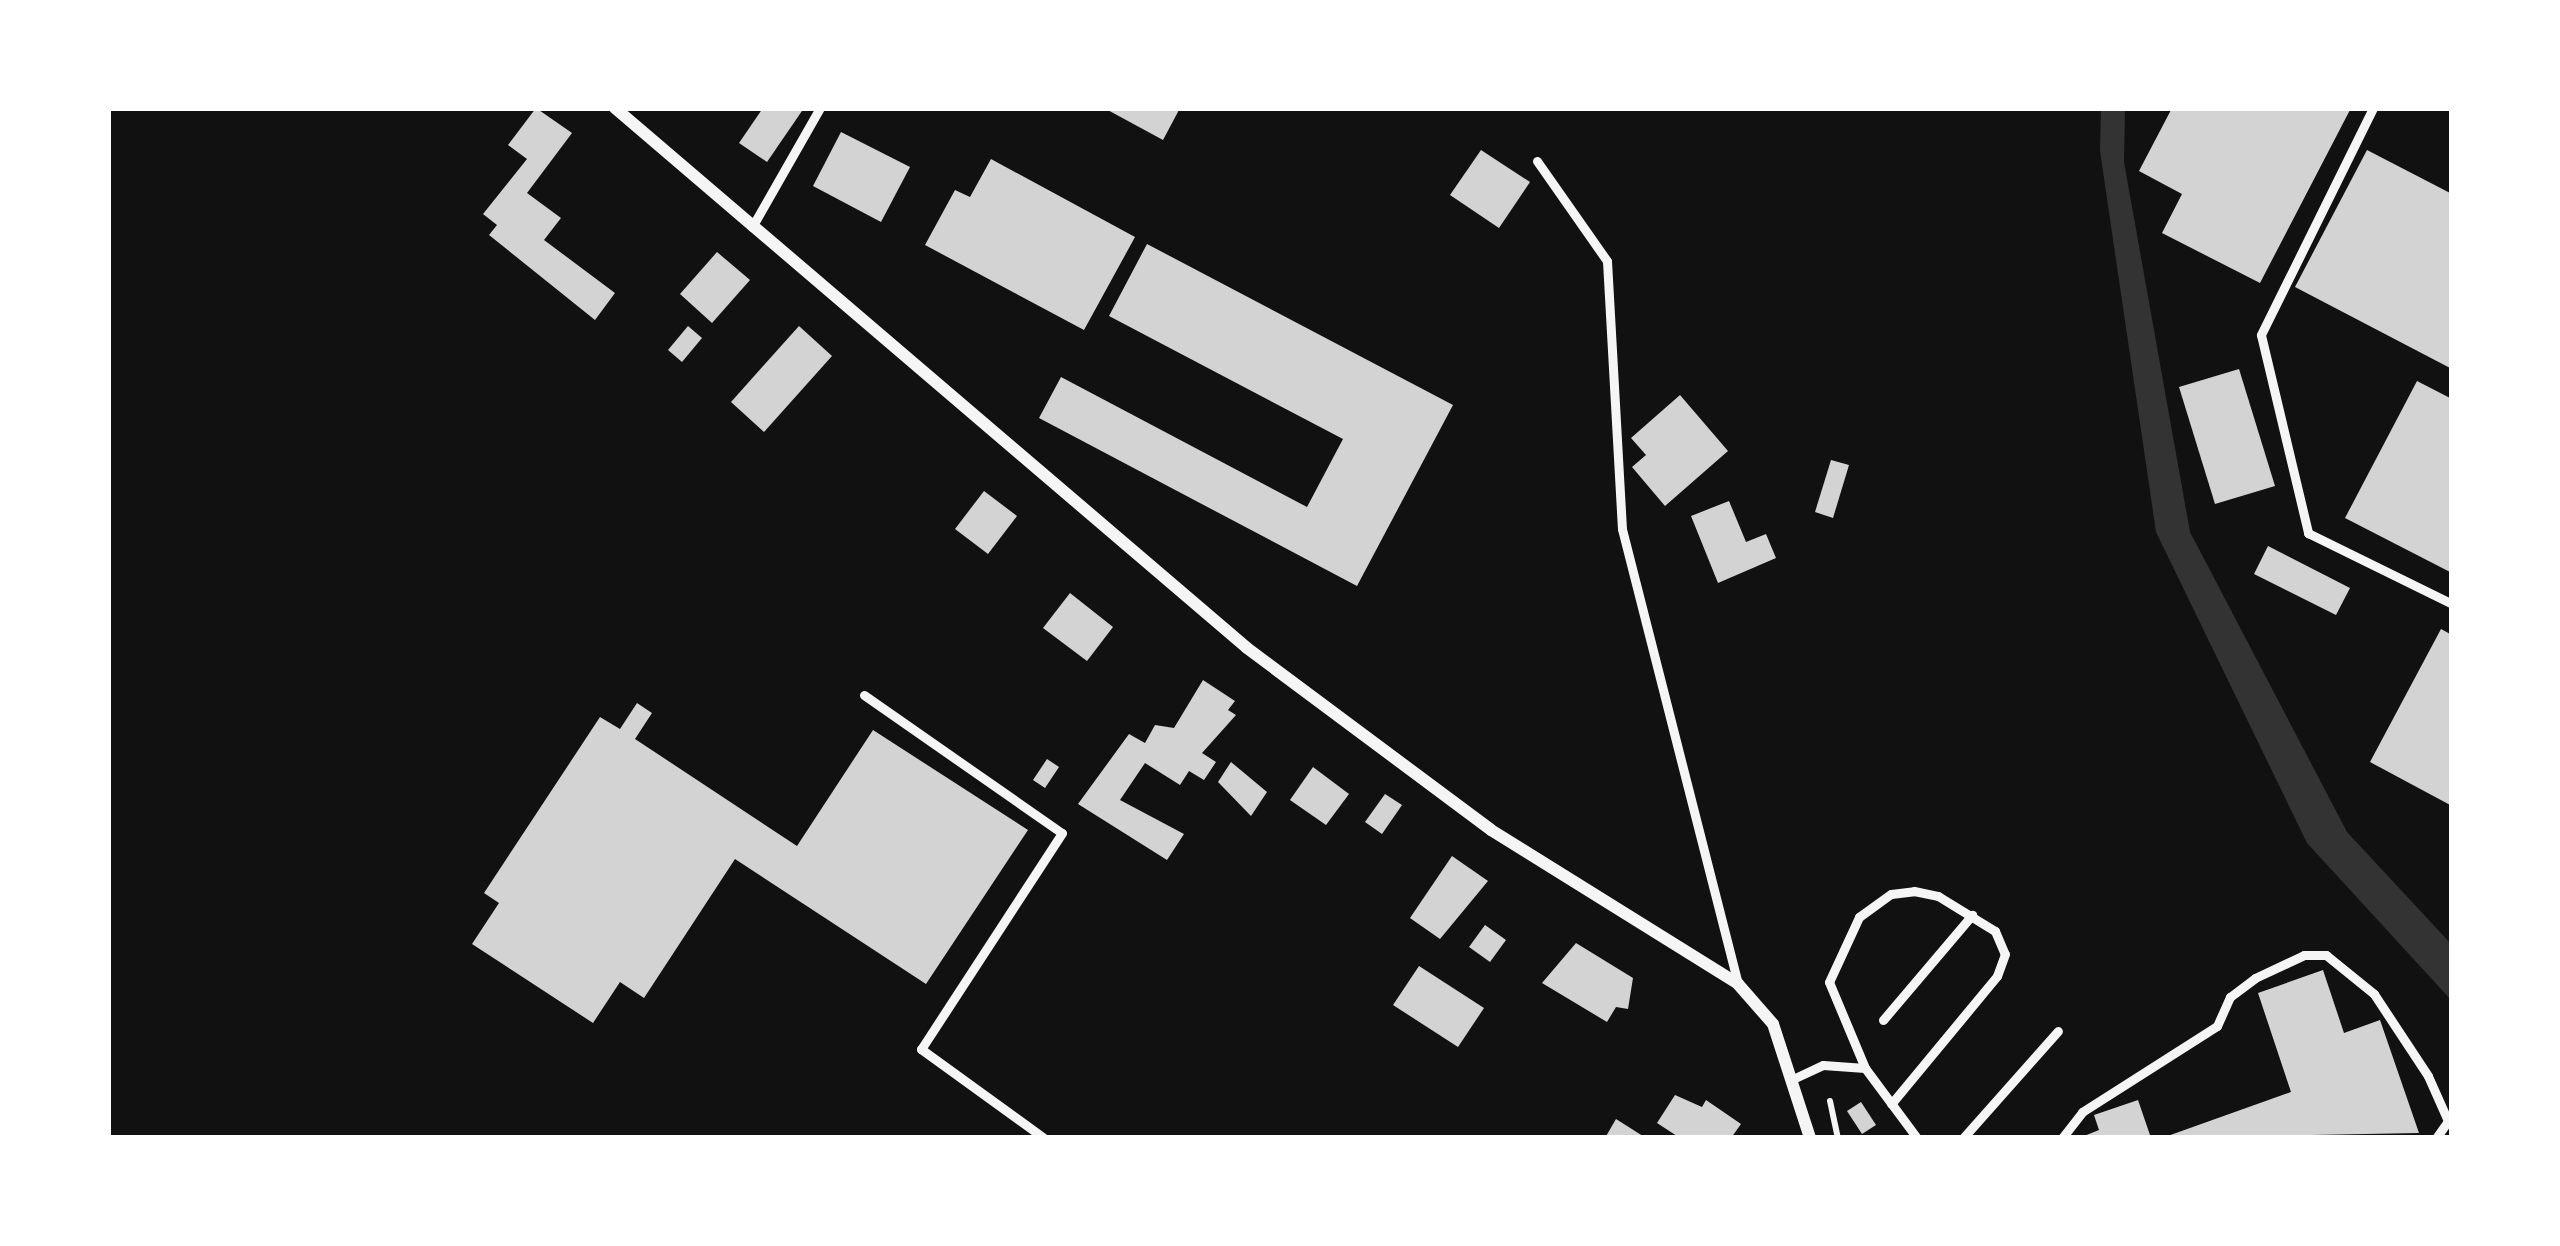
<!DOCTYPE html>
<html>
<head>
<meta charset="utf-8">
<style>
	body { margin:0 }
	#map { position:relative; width:2560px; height:1246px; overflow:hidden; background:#111; font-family:"DejaVu Sans",sans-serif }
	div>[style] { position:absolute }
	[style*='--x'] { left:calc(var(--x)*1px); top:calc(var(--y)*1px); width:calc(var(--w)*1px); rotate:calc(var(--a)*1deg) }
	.water>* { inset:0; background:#333 }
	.building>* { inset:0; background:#d3d3d3 }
	.path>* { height:6px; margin:-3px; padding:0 3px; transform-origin:3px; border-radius:3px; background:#f5f5f5 }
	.service>* { height:9px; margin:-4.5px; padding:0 4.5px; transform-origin:4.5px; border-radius:4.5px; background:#f5f5f5 }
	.minor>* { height:12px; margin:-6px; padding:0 6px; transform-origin:6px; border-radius:6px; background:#f5f5f5 }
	span { translate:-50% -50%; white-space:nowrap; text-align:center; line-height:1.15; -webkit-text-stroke:12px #fff; paint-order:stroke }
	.frame { position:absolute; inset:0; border:111px solid #fff; pointer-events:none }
</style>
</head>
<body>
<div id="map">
	<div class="water">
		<div style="clip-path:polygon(2101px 108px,2125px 108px,2124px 162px,2190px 532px,2347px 832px,2452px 945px,2452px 1001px,2307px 843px,2156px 532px,2100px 151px)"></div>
	</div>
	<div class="building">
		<div style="clip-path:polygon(536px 108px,572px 133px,527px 193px,561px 218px,544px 240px,615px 293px,595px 320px,489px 235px,497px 225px,483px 214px,527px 159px,508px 145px)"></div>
		<div style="clip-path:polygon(763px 108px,804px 108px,767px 162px,739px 143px)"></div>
		<div style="clip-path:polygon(1104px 108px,1180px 108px,1163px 140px)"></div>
		<div style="clip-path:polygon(2172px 108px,2351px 108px,2260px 283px,2162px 233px,2182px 194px,2139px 171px)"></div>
		<div style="clip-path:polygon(841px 132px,910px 167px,881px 222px,813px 186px)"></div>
		<div style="clip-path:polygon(1481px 150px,1530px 182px,1499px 228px,1450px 195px)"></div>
		<div style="clip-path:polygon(2367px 150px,2452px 194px,2452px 369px,2295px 287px)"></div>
		<div style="clip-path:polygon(991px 159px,1135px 237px,1084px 330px,925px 245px,955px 190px,970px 197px)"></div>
		<div style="clip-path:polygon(1147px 244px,1453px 405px,1357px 586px,1039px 418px,1061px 377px,1307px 507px,1343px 439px,1109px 316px)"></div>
		<div style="clip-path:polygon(717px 252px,750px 280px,712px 323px,680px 294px)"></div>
		<div style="clip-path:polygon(688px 326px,702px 338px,682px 362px,668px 350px)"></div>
		<div style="clip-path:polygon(799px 326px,832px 356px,764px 432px,731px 402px)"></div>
		<div style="clip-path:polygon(2239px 369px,2275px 486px,2215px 504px,2179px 387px)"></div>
		<div style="clip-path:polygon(2417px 381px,2452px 399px,2452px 573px,2345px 518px)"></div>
		<div style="clip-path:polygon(1680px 395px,1728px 451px,1665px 506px,1632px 467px,1646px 455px,1631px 438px)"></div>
		<div style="clip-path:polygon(1831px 460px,1849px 465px,1833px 518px,1815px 512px)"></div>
		<div style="clip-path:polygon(984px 491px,1017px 516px,988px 554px,955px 529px)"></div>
		<div style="clip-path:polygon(1729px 501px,1746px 542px,1766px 534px,1776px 558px,1718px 583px,1691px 516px)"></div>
		<div style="clip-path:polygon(2268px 546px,2350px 588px,2336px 615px,2254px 574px)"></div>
		<div style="clip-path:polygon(1070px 593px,1113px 627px,1087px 661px,1043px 628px)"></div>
		<div style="clip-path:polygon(2441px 629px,2452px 635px,2452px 806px,2370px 762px)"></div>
		<div style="clip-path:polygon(1203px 680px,1235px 701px,1228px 710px,1236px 715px,1202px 753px,1216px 762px,1204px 780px,1189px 771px,1180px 785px,1145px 763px,1120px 800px,1184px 834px,1167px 860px,1078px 804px,1129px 734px,1145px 743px,1155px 725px,1174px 728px)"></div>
		<div style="clip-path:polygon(637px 703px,652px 713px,635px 739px,797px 846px,873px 730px,1028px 830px,926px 984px,735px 859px,644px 998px,620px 982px,593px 1023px,472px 944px,499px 903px,484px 893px,600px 717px,620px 729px)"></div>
		<div style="clip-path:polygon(1047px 759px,1059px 767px,1045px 788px,1033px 780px)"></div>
		<div style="clip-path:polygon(1231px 762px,1267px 792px,1251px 816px,1218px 782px)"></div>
		<div style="clip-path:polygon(1313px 767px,1349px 794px,1326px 825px,1290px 800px)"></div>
		<div style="clip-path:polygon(1385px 794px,1402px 805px,1382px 834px,1365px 822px)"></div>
		<div style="clip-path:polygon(1452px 856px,1488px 881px,1440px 939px,1410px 918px)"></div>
		<div style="clip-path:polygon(1485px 925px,1506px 940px,1490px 962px,1469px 947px)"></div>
		<div style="clip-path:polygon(1576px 943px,1633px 978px,1628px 1009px,1616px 1007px,1607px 1022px,1542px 983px)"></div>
		<div style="clip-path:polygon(1419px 966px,1484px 1008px,1458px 1047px,1393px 1005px)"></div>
		<div style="clip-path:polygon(2323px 970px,2344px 1033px,2380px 1020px,2419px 1133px,2162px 1138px,2291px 1092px,2258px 993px)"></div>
		<div style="clip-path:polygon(1675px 1095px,1702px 1107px,1706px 1100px,1741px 1124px,1731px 1138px,1680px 1138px,1657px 1123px)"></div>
		<div style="clip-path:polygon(2138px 1100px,2151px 1138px,2079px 1138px,2099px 1130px,2094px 1115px)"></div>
		<div style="clip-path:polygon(1861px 1102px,1876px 1125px,1862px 1134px,1847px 1111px)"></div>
		<div style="clip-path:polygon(1616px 1119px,1646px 1138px,1605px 1138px)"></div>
	</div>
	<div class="path">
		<div style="--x:1830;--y:1101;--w:38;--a:78"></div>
	</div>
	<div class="service">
		<div style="--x:2373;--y:108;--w:253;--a:116.3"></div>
		<div style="--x:2261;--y:335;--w:204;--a:76.6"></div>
		<div style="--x:2308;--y:533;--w:161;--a:26.2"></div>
		<div style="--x:1537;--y:161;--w:122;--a:55"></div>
		<div style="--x:1607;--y:261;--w:268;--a:86.8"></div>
		<div style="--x:1622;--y:529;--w:470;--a:75.7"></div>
		<div style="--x:752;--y:227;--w:137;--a:-60.3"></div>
		<div style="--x:864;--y:695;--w:241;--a:34.9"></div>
		<div style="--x:1062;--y:833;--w:258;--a:123.1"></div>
		<div style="--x:921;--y:1049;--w:152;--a:35.9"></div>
		<div style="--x:1883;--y:1020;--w:138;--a:-49.7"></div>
		<div style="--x:1865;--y:1068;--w:93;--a:-112.7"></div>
		<div style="--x:1829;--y:982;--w:72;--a:-65.2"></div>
		<div style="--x:1859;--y:917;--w:39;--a:-36"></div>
		<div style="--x:1891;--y:894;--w:23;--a:-7"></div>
		<div style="--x:1914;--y:891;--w:25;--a:12"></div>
		<div style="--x:1938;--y:896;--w:67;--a:31.6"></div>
		<div style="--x:1995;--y:931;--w:25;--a:67"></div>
		<div style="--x:2005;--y:954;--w:23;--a:110"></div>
		<div style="--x:1997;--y:976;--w:166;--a:129.6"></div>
		<div style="--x:1795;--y:1078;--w:31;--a:-25"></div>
		<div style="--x:1823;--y:1065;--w:42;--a:4.1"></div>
		<div style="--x:1865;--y:1068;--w:87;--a:53.4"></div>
		<div style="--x:1963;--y:1138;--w:143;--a:-48.4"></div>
		<div style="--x:2062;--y:1138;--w:33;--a:-52"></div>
		<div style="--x:2082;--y:1112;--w:160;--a:-32.5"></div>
		<div style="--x:2217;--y:1026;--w:32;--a:-66"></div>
		<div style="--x:2230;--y:997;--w:31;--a:-37"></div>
		<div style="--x:2255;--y:978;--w:54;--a:-25.1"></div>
		<div style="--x:2304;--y:955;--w:22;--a:0"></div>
		<div style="--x:2326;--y:955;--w:62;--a:39.1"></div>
		<div style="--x:2374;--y:994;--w:98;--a:56.6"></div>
		<div style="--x:2428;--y:1076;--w:49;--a:66"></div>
		<div style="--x:2448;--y:1121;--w:21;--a:125"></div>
	</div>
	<div class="minor">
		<div style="--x:615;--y:108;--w:831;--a:40.51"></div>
		<div style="--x:1247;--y:648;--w:304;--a:36.7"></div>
		<div style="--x:1491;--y:830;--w:291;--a:31.9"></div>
		<div style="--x:1738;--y:984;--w:53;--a:48.8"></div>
		<div style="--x:1773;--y:1024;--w:120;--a:72"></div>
	</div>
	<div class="frame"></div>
</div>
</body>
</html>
